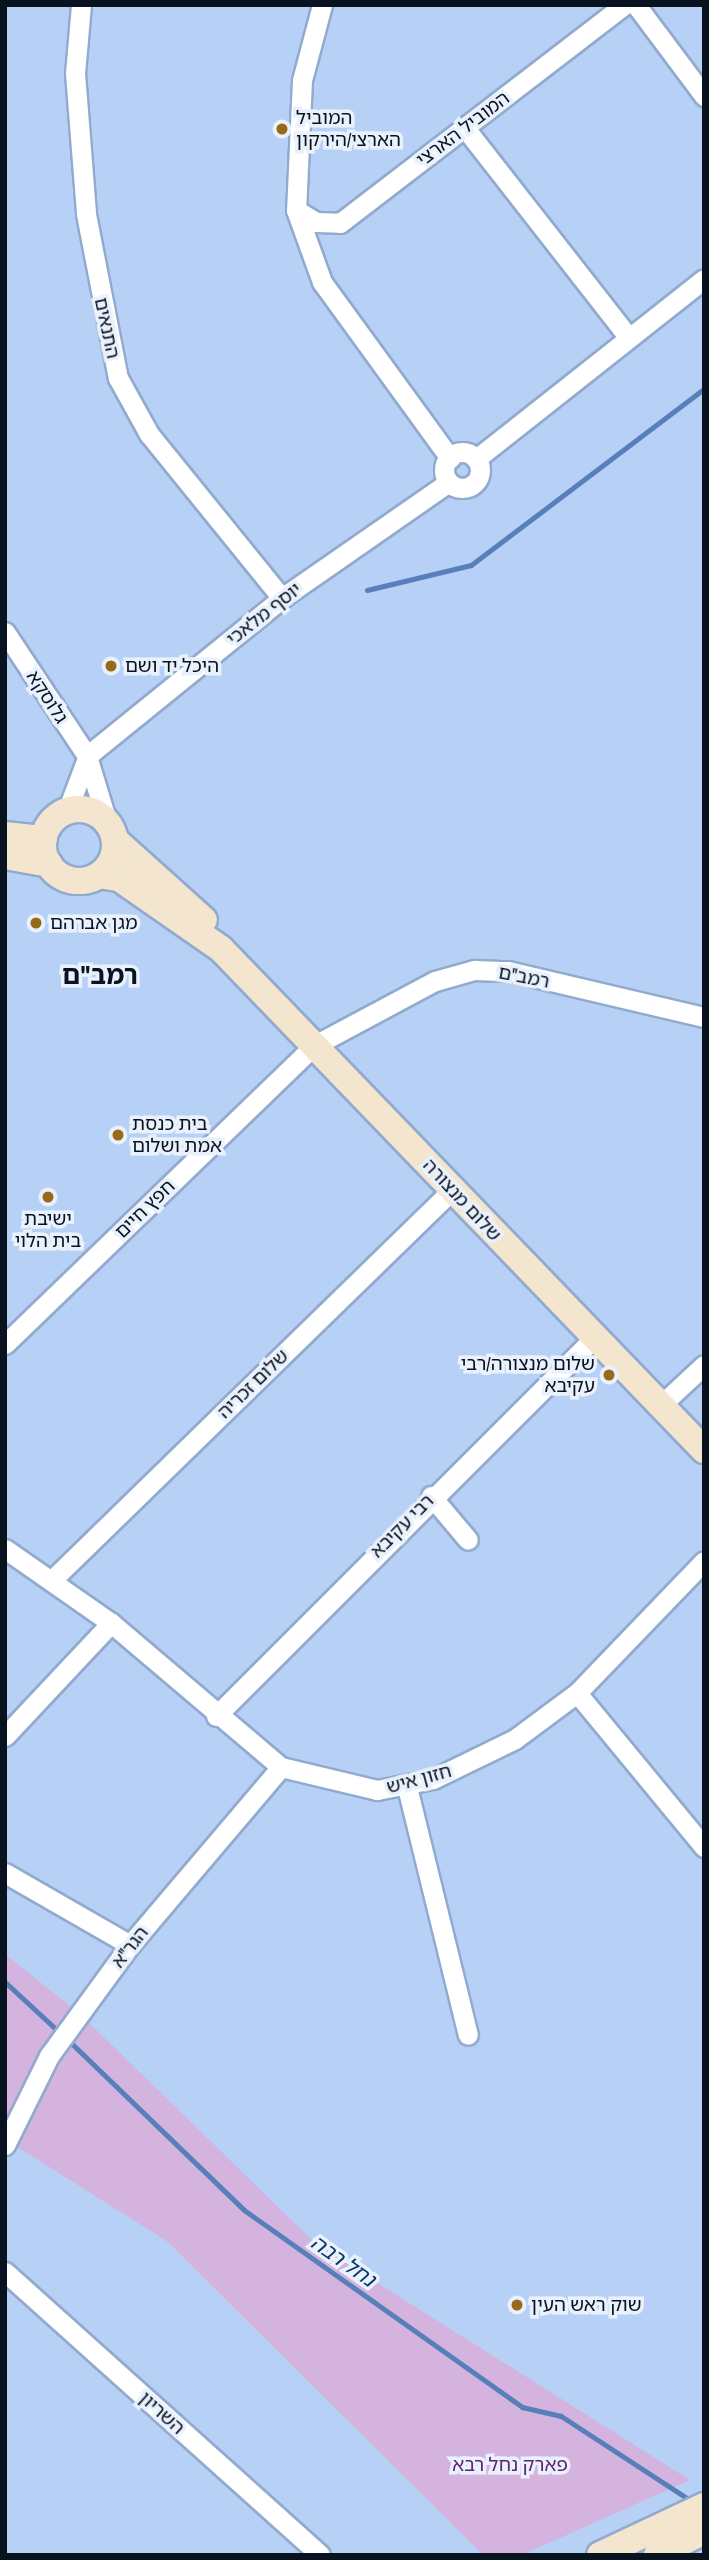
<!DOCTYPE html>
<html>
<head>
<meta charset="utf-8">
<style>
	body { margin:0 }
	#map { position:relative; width:709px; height:2560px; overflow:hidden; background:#b7d1f6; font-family:"Archivo Narrow","Noto Sans Hebrew",sans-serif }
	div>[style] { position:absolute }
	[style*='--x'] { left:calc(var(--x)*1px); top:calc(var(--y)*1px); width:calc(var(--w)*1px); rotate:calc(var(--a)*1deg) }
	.green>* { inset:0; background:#d4b3df }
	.stream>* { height:5px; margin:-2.5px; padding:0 2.5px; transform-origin:2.5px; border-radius:2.5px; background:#577fb9 }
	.roads { filter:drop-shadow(2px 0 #91aace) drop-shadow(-2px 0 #91aace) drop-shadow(0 2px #91aace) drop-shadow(0 -2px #91aace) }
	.street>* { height:19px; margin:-9.5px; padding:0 9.5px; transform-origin:9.5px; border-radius:9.5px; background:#fff }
	.street>.ring { margin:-9.5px; padding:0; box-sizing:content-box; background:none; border:19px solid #fff; border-radius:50% }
	.secondary>* { height:26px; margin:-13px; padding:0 13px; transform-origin:13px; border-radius:13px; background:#f4e6ce }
	.secondary>.ring { margin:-13px; padding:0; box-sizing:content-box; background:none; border:26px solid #f4e6ce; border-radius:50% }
	.dots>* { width:19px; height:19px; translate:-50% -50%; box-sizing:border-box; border:4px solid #e9f1fc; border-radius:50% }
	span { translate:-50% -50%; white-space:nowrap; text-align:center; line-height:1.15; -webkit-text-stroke:7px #e9f1fc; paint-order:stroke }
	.poi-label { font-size:19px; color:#09121f }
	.left { translate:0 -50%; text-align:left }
	.right { translate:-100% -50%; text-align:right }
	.street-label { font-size:19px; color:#09121f }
	.park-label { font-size:19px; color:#5f2670 }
	.water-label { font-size:21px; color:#0a3369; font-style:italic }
	.district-label { font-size:26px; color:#09121f; font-weight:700 }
	.frame { position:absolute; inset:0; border:7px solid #09121f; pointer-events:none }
</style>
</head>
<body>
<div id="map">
	<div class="green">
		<div style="clip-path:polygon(5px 1954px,80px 2014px,317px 2245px,690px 2480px,522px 2555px,483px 2555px,168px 2242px,5px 2139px)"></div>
	</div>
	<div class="stream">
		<div style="--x:367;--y:590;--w:107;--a:-13.5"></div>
		<div style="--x:471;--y:565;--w:292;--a:-37.1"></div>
		<div style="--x:5;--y:1982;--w:74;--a:42.8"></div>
		<div style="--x:67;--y:2039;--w:246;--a:44"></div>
		<div style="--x:244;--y:2210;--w:341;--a:35.3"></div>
		<div style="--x:522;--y:2407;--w:40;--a:13"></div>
		<div style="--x:561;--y:2416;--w:158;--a:33.1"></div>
	</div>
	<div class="roads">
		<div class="street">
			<div style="--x:81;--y:5;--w:68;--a:95"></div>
			<div style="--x:75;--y:73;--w:141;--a:85.5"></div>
			<div style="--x:86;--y:214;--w:167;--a:79"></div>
			<div style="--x:118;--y:378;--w:64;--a:61"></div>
			<div style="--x:149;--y:434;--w:211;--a:51"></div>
			<div style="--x:322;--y:5;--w:78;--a:104.9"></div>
			<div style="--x:302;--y:80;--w:130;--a:92.6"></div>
			<div style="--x:296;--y:210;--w:77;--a:70.1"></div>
			<div style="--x:322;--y:282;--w:218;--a:54"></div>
			<div style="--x:636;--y:5;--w:114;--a:53.2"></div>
			<div style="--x:465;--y:128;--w:266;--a:52"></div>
			<div style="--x:296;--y:210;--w:23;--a:31"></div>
			<div style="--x:316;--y:222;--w:24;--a:2"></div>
			<div style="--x:340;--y:223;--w:358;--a:-37.5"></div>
			<div class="ring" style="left:444px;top:452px;width:17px;height:17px"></div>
			<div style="--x:476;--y:459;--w:290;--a:-38.3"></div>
			<div style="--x:5;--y:632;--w:149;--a:56.5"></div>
			<div style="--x:87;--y:756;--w:69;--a:73.1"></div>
			<div style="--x:87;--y:756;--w:251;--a:-39"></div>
			<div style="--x:282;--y:598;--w:203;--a:-34.8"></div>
			<div style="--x:67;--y:811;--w:53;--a:-69.2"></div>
			<div style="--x:5;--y:1344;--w:431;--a:-44"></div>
			<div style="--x:315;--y:1045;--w:136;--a:-28.1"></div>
			<div style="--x:435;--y:981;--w:41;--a:-15.8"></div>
			<div style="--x:474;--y:970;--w:34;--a:2"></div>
			<div style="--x:508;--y:971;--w:201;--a:13.2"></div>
			<div style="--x:662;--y:1404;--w:57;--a:-42.9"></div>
			<div style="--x:431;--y:1496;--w:57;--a:49.9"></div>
			<div style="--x:5;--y:1549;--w:129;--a:34.9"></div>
			<div style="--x:111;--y:1623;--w:223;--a:40.3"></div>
			<div style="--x:281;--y:1767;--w:99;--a:13.5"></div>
			<div style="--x:377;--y:1790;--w:57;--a:-11.1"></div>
			<div style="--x:433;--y:1779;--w:91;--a:-26"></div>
			<div style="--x:515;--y:1739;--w:77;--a:-36.6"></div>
			<div style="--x:577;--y:1693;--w:183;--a:-46.1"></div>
			<div style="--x:54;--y:1578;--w:556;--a:-44.27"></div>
			<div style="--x:577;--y:1693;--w:200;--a:50.5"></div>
			<div style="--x:216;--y:1716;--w:532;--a:-45"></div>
			<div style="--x:5;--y:1736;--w:155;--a:-46.8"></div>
			<div style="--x:407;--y:1787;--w:255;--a:76.2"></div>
			<div style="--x:5;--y:1873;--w:144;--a:29.9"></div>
			<div style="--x:5;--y:2145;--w:99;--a:-63.7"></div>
			<div style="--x:49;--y:2056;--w:137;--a:-53.9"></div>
			<div style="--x:130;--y:1945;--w:233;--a:-49.7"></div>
			<div style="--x:5;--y:2272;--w:423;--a:41.9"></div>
		</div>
		<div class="secondary">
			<div class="ring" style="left:43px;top:809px;width:46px;height:46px"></div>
			<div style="--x:5;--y:835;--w:39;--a:6"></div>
			<div style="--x:116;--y:841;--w:118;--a:41.9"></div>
			<div style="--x:5;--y:856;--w:45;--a:10.3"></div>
			<div style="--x:99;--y:875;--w:20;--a:9"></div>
			<div style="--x:119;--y:878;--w:124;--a:34.8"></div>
			<div style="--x:221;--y:949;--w:696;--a:46.05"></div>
			<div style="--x:600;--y:2555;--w:115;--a:-25.2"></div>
			<div style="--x:657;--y:2555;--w:53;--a:-27.1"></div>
		</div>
	</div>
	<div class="dots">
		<div style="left:282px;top:129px;background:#966a18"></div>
		<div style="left:111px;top:666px;background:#966a18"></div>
		<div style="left:36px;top:923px;background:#966a18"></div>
		<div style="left:118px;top:1135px;background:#966a18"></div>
		<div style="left:48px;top:1197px;background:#966a18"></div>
		<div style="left:609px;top:1375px;background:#966a18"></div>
		<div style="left:517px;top:2305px;background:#966a18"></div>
	</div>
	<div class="poi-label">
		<span class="left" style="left:296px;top:129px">המוביל<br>הארצי/הירקון</span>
		<span class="left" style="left:125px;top:666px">היכל יד ושם</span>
		<span class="left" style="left:50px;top:923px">מגן אברהם</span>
		<span class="left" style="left:132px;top:1135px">בית כנסת<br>אמת ושלום</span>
		<span style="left:48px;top:1230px">ישיבת<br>בית הלוי</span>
		<span class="right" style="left:595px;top:1375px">שלום מנצורה/רבי<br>עקיבא</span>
		<span class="left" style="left:531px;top:2305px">שוק ראש העין</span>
	</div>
	<div class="street-label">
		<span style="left:463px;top:129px;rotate:-37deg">המוביל הארצי</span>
		<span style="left:107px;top:328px;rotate:78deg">התנאים</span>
		<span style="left:264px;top:614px;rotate:-38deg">יוסף מלאכי</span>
		<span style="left:47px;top:697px;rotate:57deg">גלוסקא</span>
		<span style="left:524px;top:977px;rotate:11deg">רמב"ם</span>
		<span style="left:462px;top:1200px;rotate:47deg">שלום מנצורה</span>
		<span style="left:145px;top:1209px;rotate:-44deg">חפץ חיים</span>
		<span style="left:253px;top:1384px;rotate:-44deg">שלום זכריה</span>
		<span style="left:402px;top:1526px;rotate:-45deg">רבי עקיבא</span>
		<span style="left:419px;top:1779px;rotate:-15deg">חזון איש</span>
		<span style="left:130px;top:1947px;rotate:-52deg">הגר"א</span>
		<span style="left:162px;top:2413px;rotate:42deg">השריון</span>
	</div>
	<div class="park-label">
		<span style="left:510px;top:2465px">פארק נחל רבא</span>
	</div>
	<div class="water-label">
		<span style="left:343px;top:2261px;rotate:35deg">נחל רבה</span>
	</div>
	<div class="district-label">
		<span style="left:100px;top:975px">רמב"ם</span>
	</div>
	<div class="frame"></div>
</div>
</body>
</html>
